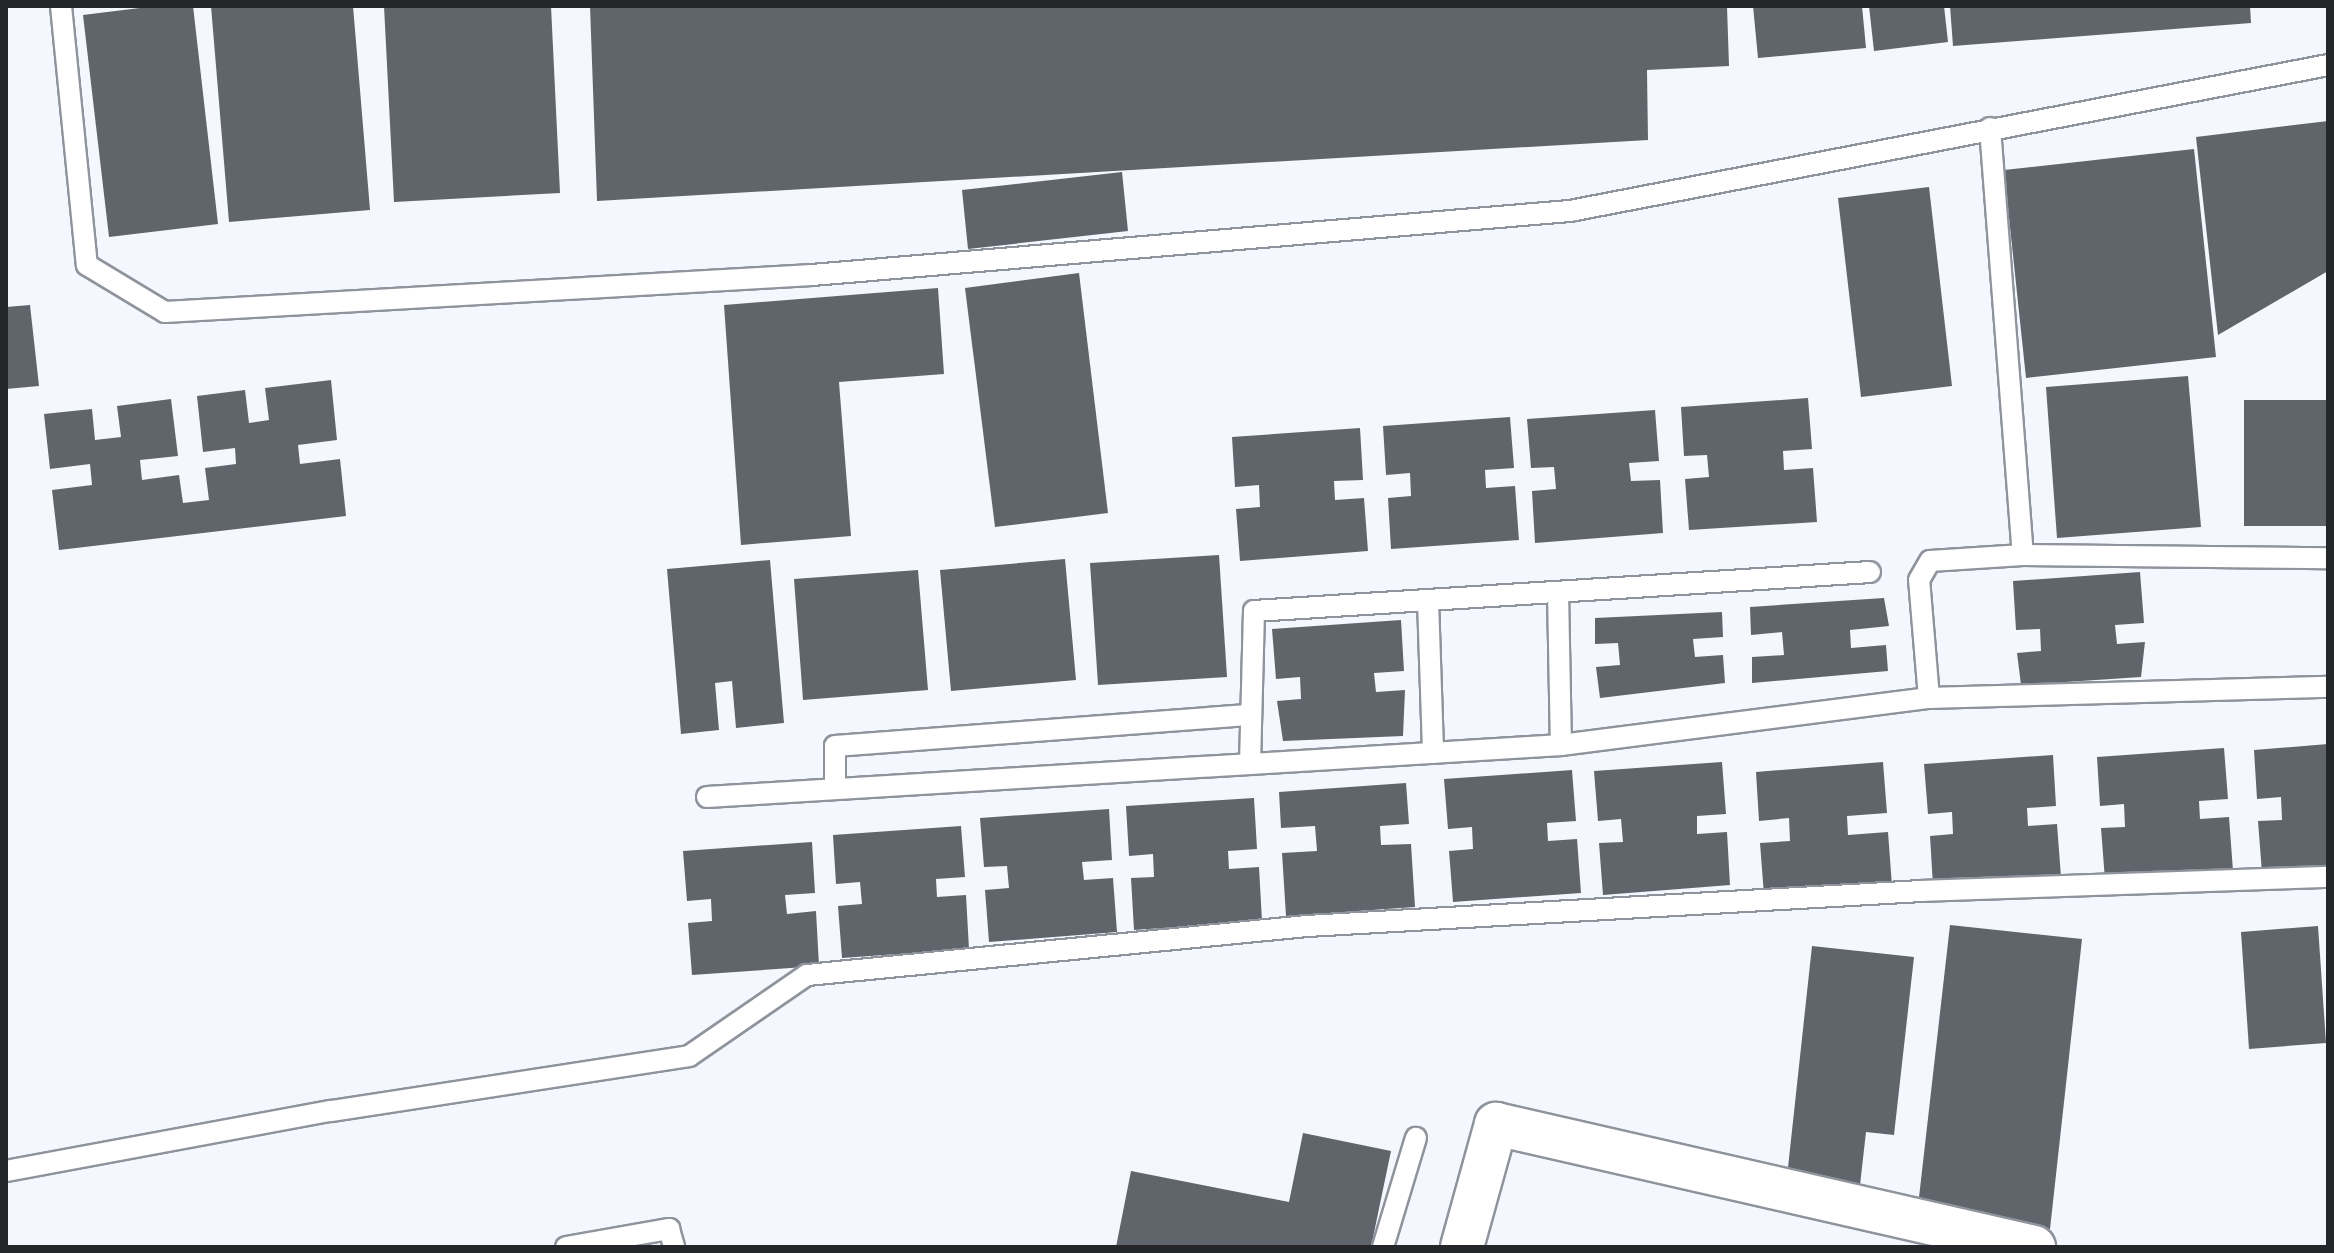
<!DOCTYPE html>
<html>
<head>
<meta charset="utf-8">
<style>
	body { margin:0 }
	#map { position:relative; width:2334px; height:1253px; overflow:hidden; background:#f4f7fe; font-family:"Work Sans",sans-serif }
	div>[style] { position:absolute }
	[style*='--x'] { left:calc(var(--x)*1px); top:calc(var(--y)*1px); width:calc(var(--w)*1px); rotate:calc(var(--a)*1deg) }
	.building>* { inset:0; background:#60646b }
	.roads { filter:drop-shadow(2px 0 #8f939b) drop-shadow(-2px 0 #8f939b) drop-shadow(0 2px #8f939b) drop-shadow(0 -2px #8f939b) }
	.lane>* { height:20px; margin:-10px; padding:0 10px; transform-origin:10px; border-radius:10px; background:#fff }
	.street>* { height:42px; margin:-21px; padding:0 21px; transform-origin:21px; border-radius:21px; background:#fff }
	span { translate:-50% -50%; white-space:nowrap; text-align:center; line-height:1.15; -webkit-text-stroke:8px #f4f7fe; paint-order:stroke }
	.frame { position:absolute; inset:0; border:8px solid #242629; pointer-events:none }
</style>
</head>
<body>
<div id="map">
	<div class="building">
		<div style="clip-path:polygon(156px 6px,193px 6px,218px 224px,109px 237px,83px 15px)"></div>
		<div style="clip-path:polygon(211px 6px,353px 6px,370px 210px,229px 222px)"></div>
		<div style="clip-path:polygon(384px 6px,551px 6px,560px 193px,394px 202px)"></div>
		<div style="clip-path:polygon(590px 6px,1727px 6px,1729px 66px,1647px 70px,1648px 140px,597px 201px)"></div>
		<div style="clip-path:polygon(1753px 6px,1862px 6px,1866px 48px,1758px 58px)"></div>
		<div style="clip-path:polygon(1869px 6px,1944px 6px,1948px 42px,1874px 51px)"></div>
		<div style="clip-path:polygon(1950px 6px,2250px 6px,2251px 23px,1953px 46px)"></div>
		<div style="clip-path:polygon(2328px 121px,2328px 271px,2218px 335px,2196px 137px)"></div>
		<div style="clip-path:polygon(2194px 149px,2216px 357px,2026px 378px,2004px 170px)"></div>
		<div style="clip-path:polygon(1122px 172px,1128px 231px,968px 249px,962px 190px)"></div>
		<div style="clip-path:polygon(1929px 187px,1952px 386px,1861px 397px,1838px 198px)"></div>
		<div style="clip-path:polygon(1079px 273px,1108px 513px,995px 527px,965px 288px)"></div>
		<div style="clip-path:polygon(938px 288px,944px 374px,839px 382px,851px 536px,741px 545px,724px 305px)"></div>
		<div style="clip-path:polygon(30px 305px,39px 386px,6px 389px,6px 307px)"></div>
		<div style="clip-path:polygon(2188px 376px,2201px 527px,2057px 538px,2046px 387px)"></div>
		<div style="clip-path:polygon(331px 380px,337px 440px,298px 445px,300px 464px,340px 459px,346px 516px,59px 550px,52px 490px,92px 485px,90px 464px,50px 469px,44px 414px,92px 409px,95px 440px,121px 437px,117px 406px,171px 399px,178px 456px,140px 460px,142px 480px,179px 475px,183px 503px,209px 500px,205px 468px,236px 464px,235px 448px,203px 452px,197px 396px,245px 390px,249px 423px,269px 420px,265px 388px)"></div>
		<div style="clip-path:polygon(1808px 398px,1812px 449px,1783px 451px,1784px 470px,1813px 468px,1817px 522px,1689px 530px,1685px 479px,1709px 477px,1707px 455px,1684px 456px,1681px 407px)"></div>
		<div style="clip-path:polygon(2244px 400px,2328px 400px,2328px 526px,2244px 526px)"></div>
		<div style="clip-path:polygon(1655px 410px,1659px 461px,1629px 463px,1631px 481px,1660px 480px,1663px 533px,1535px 543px,1532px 491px,1556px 489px,1554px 467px,1531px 468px,1527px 419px)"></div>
		<div style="clip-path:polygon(1510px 417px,1514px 468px,1485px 470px,1486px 488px,1515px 486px,1519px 540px,1391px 549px,1388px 498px,1411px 496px,1410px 473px,1386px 475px,1383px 426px)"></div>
		<div style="clip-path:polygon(1360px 428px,1363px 480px,1334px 481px,1335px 500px,1364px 498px,1368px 551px,1240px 561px,1236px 509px,1260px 507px,1259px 485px,1235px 487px,1232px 437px)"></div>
		<div style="clip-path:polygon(1219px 555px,1227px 677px,1098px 685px,1090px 563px)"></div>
		<div style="clip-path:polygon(1065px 559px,1076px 680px,951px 691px,940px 570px)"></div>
		<div style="clip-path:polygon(770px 560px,784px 723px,736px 728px,732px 681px,715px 683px,719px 730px,681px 734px,667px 569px)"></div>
		<div style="clip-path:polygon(918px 570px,928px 690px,803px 700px,794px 579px)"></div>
		<div style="clip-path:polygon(2140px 572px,2144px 623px,2115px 625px,2117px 644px,2145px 642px,2141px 677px,2021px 685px,2017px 653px,2041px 651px,2040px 629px,2016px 630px,2013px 581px)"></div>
		<div style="clip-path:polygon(1884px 598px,1889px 626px,1850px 630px,1851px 648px,1886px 645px,1888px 671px,1752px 683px,1752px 657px,1784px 655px,1782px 632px,1751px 635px,1750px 607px)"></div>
		<div style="clip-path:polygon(1722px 612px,1723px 637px,1693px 639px,1695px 657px,1723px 655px,1725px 683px,1600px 698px,1596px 667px,1620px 665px,1618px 643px,1595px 644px,1595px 618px)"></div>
		<div style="clip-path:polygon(1401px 620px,1404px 671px,1374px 673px,1376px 692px,1405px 690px,1403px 736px,1283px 741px,1277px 701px,1301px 699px,1300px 677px,1276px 679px,1272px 629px)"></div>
		<div style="clip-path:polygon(2328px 744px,2328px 868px,2262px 873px,2258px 821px,2282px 820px,2281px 797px,2257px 799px,2254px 750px)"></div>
		<div style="clip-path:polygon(2224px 748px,2228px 799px,2199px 801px,2200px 819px,2229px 817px,2233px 871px,2105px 880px,2101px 828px,2125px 827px,2124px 804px,2100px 806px,2097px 757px)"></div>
		<div style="clip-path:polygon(2053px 755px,2056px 806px,2027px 808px,2028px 826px,2057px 824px,2061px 877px,1933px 886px,1930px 836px,1953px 834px,1952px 812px,1928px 814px,1924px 764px)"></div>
		<div style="clip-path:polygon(1722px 762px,1726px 814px,1697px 816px,1697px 834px,1727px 832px,1730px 885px,1603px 895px,1599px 843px,1623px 842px,1621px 819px,1598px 821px,1594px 771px)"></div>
		<div style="clip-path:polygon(1883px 762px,1887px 813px,1847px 816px,1848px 835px,1888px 832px,1892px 886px,1764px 895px,1760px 843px,1790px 841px,1789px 818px,1759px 821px,1756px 772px)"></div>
		<div style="clip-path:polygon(1572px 770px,1576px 821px,1547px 823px,1548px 841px,1577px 839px,1581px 893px,1453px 902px,1449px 851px,1473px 849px,1472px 827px,1448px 829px,1444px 779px)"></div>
		<div style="clip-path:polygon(1406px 783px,1409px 824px,1380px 826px,1381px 845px,1411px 844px,1415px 907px,1286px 916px,1282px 853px,1317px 851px,1315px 826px,1281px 828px,1279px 792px)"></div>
		<div style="clip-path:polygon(1254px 798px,1257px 849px,1228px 851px,1229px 869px,1259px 867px,1262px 921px,1134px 930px,1131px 878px,1154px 877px,1153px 854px,1129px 856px,1126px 806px)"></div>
		<div style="clip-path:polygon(1109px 809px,1112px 860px,1082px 862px,1084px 880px,1113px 878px,1117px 932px,989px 942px,985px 890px,1009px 888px,1007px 866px,984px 867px,980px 818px)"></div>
		<div style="clip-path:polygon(961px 826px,965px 877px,936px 879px,937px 897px,966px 895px,969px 949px,842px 958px,838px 906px,862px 904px,860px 882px,836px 884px,833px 835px)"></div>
		<div style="clip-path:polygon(812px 842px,815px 893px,785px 895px,787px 914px,816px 911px,819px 966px,692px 975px,688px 923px,712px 921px,711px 899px,687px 901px,683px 851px)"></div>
		<div style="clip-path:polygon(1950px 925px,2082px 939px,2050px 1229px,1917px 1215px)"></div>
		<div style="clip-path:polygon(2318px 926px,2326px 1043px,2249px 1049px,2241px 932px)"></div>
		<div style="clip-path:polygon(1812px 946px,1914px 957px,1894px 1135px,1866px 1132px,1859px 1194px,1786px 1186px)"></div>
		<div style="clip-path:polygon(1303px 1133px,1391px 1151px,1371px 1247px,1116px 1247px,1131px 1171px,1289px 1202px)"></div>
	</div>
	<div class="roads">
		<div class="lane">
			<div style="--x:61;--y:6;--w:260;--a:84.3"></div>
			<div style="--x:87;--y:265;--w:91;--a:31.1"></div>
			<div style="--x:165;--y:312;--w:648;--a:-3.27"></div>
			<div style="--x:812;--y:275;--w:761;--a:-4.83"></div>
			<div style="--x:1570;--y:211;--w:772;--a:-10.9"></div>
			<div style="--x:1990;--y:128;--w:428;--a:85.6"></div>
			<div style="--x:1558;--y:592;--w:153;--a:88.9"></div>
			<div style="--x:1428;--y:600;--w:153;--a:88.1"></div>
			<div style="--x:1929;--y:698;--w:118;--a:-94.8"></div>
			<div style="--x:1919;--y:580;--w:22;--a:-60"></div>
			<div style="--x:1930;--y:561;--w:93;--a:-3.7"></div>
			<div style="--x:2023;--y:555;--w:305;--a:0.6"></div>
			<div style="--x:1250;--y:764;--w:153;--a:-88.5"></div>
			<div style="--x:1254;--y:611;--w:617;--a:-3.62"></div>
			<div style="--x:835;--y:789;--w:43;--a:-90"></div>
			<div style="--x:835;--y:746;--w:417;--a:-4.3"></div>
			<div style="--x:707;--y:797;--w:856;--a:-3.48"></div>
			<div style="--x:1561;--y:745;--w:371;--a:-7.3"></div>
			<div style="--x:1929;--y:698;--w:399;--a:-1.6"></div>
			<div style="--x:6;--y:1171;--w:330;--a:-10.5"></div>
			<div style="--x:331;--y:1111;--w:362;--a:-8.7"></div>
			<div style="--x:689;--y:1056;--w:143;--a:-34.5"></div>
			<div style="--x:807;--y:975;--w:502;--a:-5.6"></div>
			<div style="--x:1307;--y:926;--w:616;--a:-3.26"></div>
			<div style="--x:1922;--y:891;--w:406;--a:-2"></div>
			<div style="--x:566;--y:1247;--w:105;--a:-9.9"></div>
			<div style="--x:669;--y:1229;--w:19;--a:74"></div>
			<div style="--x:1383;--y:1247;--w:114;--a:-73.2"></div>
		</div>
		<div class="street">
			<div style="--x:1462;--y:1247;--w:128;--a:-74.5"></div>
			<div style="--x:1496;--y:1124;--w:552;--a:12.88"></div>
		</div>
	</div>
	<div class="frame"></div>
</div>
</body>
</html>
